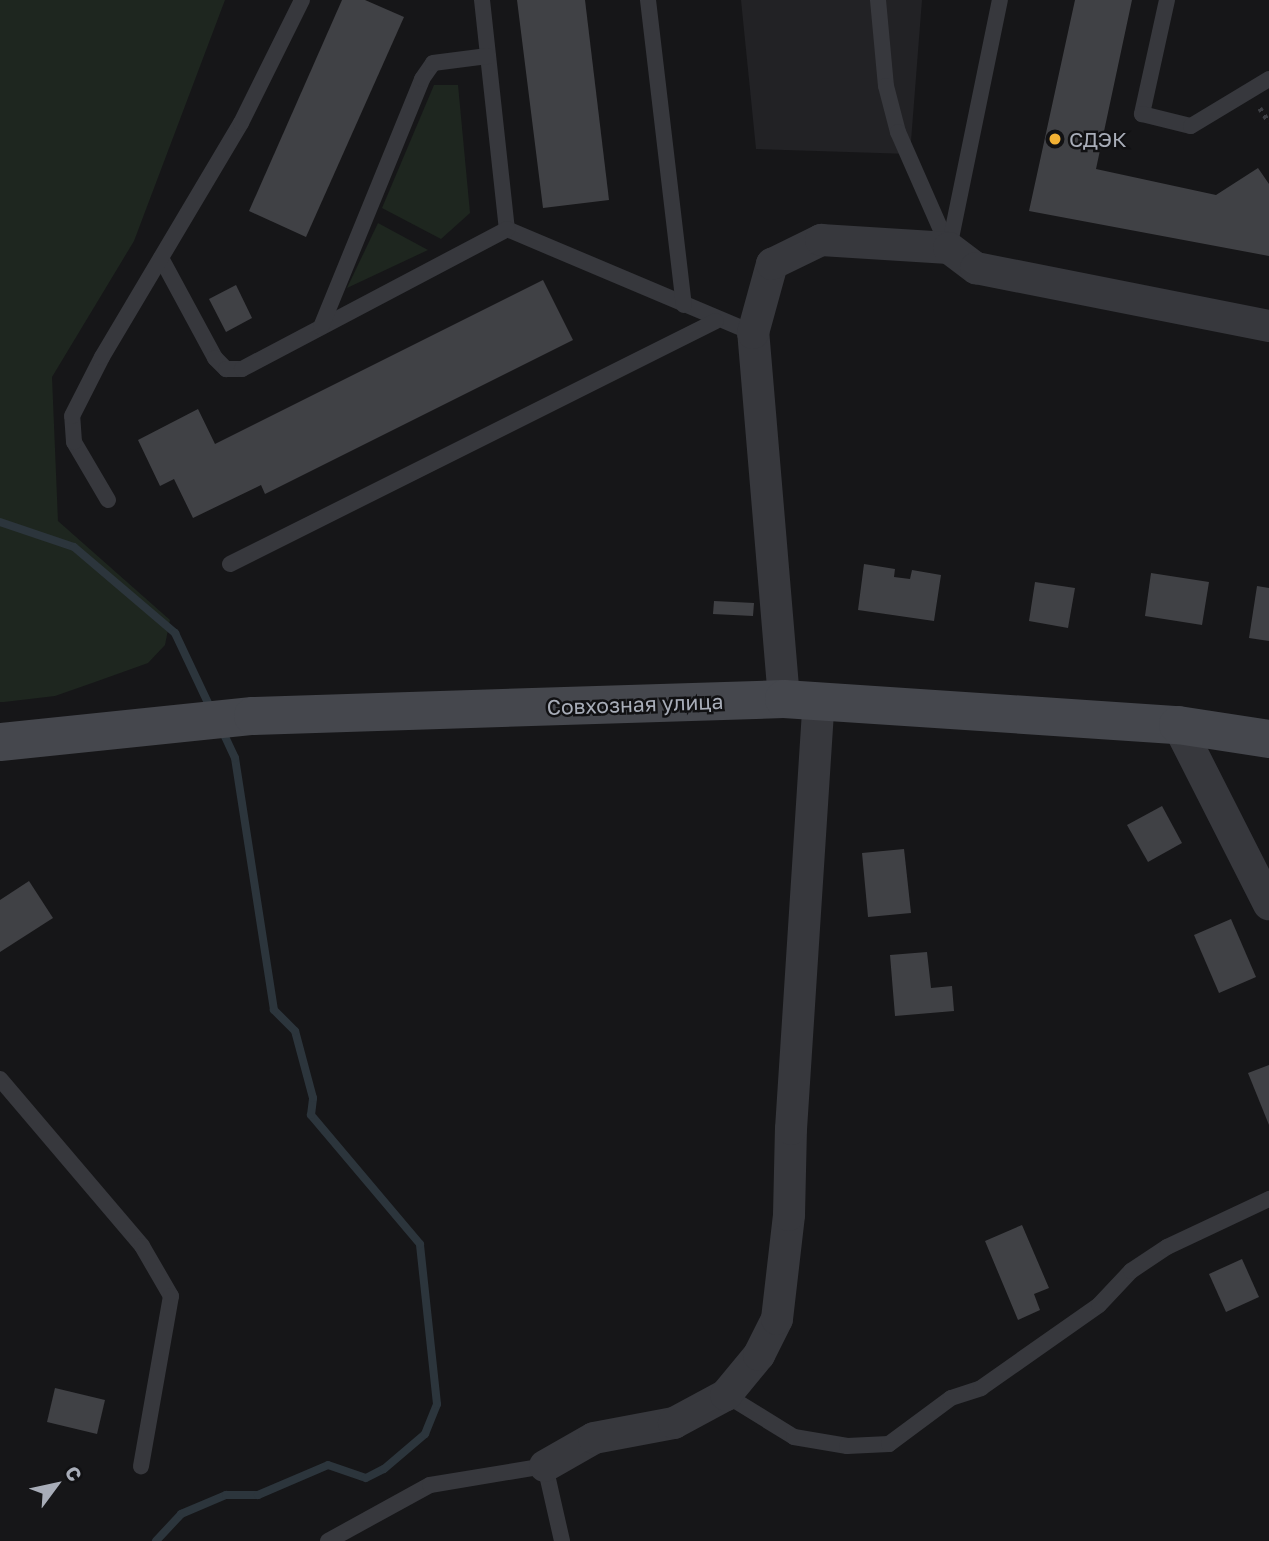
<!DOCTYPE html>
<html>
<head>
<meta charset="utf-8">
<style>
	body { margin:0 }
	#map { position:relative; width:1269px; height:1541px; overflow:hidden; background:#161618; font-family:"Golos Text",sans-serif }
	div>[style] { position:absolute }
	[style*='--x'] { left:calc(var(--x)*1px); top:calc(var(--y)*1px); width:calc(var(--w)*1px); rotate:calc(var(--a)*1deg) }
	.built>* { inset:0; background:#222225 }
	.green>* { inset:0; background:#1e261f }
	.stream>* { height:8px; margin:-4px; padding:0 4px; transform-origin:4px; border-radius:4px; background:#2c353c }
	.building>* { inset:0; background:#404145 }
	.path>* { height:4.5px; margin-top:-2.25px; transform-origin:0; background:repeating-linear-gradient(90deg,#3d3f44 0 3.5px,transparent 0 8.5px) }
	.lane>* { height:16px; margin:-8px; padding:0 8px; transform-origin:8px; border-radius:8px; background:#37383d }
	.street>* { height:32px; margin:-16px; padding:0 16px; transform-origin:16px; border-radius:16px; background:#37383d }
	.secondary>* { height:38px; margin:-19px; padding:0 19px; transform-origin:19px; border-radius:19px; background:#45474d }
	.dots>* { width:19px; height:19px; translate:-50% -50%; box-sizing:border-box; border:4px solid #111113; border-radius:50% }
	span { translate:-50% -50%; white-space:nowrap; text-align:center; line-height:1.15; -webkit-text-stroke:5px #111113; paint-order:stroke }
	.poi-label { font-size:21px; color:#a8adb8 }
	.left { translate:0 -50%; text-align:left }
	.street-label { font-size:21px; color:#a8adb8 }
	.north { position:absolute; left:21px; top:1450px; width:70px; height:70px; -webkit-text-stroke:5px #111113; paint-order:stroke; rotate:57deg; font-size:19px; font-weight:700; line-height:28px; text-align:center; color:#a8adb8 }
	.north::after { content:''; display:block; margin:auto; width:24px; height:32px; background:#a8adb8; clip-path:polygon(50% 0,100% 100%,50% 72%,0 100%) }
</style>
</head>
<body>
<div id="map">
	<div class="built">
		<div style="clip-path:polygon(741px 0,922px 0,910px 154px,756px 149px)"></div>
	</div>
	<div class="green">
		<div style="clip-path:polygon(0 0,225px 0,134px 241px,52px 377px,58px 521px,170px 620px,165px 645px,148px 663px,95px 682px,55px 696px,4px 702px,0 702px)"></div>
		<div style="clip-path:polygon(434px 85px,458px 85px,470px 213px,441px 239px,382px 208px)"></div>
		<div style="clip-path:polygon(378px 223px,428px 250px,347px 288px)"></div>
	</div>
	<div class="stream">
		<div style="--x:0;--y:522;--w:78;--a:18.7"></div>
		<div style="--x:74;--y:547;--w:133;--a:40.4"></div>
		<div style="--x:175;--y:633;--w:84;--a:64.7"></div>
		<div style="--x:156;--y:1541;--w:37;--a:-47"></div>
		<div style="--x:181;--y:1514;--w:49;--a:-22.9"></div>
		<div style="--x:226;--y:1495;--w:32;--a:0"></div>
		<div style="--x:258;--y:1495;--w:76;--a:-23.2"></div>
		<div style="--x:328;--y:1465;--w:40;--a:18.9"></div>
		<div style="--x:366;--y:1478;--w:20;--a:-27"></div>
		<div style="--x:384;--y:1469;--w:54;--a:-40.5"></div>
		<div style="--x:425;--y:1434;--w:32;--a:-68"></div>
		<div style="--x:437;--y:1404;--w:161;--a:-96.1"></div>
		<div style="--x:420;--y:1244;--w:169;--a:-130.2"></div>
		<div style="--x:311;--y:1115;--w:17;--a:-83"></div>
		<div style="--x:313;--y:1098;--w:69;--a:-105"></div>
		<div style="--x:295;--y:1031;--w:30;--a:-135"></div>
		<div style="--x:274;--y:1010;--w:255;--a:-98.8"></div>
		<div style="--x:235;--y:758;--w:31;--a:-115"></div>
	</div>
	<div class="building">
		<div style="clip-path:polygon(342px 0,365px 0,404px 17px,306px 237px,249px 211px)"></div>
		<div style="clip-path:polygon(517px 0,585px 0,609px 200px,543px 208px)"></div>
		<div style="clip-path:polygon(1075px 0,1132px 0,1096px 169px,1216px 195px,1258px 168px,1269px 184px,1269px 256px,1029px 211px)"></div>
		<div style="clip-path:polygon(543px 280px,573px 340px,265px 494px,261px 485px,193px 518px,174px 479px,160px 486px,138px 440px,198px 409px,215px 444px)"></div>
		<div style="clip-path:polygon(236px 285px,252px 318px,226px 332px,209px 299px)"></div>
		<div style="clip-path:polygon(864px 564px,895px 569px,894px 577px,910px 579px,912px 570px,941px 575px,934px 621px,858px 610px)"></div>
		<div style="clip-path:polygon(1151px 573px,1209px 582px,1202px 625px,1145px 616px)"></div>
		<div style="clip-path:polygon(1035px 582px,1075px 588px,1068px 628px,1029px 621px)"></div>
		<div style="clip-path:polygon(1257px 586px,1269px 588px,1269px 641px,1249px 638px)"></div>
		<div style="clip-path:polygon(714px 601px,754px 603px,753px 616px,713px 614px)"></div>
		<div style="clip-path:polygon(1162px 806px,1182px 843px,1148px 862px,1127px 825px)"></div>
		<div style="clip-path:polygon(904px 849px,911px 913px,868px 917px,862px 853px)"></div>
		<div style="clip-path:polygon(29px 881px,53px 918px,0 952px,0 900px)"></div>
		<div style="clip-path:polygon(1231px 919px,1256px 977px,1219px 993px,1194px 935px)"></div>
		<div style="clip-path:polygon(927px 952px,931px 988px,952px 986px,954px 1011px,895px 1016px,890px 955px)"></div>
		<div style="clip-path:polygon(1269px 1065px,1269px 1125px,1248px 1073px)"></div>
		<div style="clip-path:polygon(1022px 1225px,1049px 1288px,1034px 1294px,1040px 1310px,1018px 1320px,985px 1241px)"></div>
		<div style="clip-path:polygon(1242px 1259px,1259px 1297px,1226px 1312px,1209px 1274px)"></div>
		<div style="clip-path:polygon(55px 1388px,105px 1400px,97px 1434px,47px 1422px)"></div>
	</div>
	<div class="path">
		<div style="--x:1260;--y:108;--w:17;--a:57"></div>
	</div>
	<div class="lane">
		<div style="--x:482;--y:0;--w:230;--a:83.8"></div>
		<div style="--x:507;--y:229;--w:267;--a:22.9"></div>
		<div style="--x:648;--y:0;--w:307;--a:83.3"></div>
		<div style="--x:878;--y:0;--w:86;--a:84.7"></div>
		<div style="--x:886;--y:86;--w:48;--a:75.4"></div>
		<div style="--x:898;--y:132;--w:127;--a:66.3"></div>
		<div style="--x:1167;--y:0;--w:117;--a:102.4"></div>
		<div style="--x:1142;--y:114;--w:50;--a:13.8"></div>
		<div style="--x:1191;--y:126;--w:91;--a:-31.1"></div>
		<div style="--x:949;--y:248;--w:253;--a:-78.4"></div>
		<div style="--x:161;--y:258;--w:114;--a:61.6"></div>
		<div style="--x:215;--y:358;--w:16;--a:45"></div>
		<div style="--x:226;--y:369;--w:16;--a:0"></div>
		<div style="--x:242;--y:369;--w:300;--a:-27.8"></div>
		<div style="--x:321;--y:327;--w:268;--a:-67.8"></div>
		<div style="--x:422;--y:79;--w:19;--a:-55"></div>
		<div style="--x:433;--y:63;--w:55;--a:-7.3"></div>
		<div style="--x:108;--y:500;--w:67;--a:-120.4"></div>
		<div style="--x:74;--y:442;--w:26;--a:-94"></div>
		<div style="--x:72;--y:416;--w:66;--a:-63"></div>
		<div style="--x:102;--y:357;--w:272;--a:-59.3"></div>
		<div style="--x:241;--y:123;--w:137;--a:-63.6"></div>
		<div style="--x:230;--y:564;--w:543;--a:-26.57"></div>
		<div style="--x:0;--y:1079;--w:219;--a:49.6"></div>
		<div style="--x:142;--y:1246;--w:58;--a:59.9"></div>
		<div style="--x:171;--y:1296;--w:173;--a:100"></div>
		<div style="--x:726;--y:1395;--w:80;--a:31.7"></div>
		<div style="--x:794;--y:1437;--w:54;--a:9.6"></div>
		<div style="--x:847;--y:1446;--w:42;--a:-2.7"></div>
		<div style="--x:889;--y:1444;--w:77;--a:-36.6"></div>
		<div style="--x:951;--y:1398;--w:32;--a:-18"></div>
		<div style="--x:981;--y:1388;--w:144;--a:-35.1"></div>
		<div style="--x:1099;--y:1305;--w:47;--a:-46.7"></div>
		<div style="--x:1131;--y:1271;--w:43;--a:-33.7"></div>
		<div style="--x:1167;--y:1247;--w:113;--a:-25.2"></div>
		<div style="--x:328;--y:1541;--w:116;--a:-28.8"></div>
		<div style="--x:430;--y:1485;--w:117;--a:-9.4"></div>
		<div style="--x:545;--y:1466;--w:77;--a:77.2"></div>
	</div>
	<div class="street">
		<div style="--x:784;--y:699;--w:367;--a:-94.8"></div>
		<div style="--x:753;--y:333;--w:72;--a:-74.6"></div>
		<div style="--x:772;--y:264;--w:55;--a:-26.1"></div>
		<div style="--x:821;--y:240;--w:128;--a:3.6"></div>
		<div style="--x:949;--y:248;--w:34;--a:37"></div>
		<div style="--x:976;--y:268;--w:299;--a:11.2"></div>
		<div style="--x:1178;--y:725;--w:201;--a:63.1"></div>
		<div style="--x:545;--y:1466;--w:56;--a:-29.7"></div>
		<div style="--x:594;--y:1438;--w:81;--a:-10.6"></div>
		<div style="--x:674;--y:1423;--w:59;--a:-28.3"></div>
		<div style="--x:726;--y:1395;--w:52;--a:-50.5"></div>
		<div style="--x:759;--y:1355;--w:40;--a:-63.4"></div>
		<div style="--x:777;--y:1319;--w:105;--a:-83.4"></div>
		<div style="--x:789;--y:1215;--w:86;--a:-88.7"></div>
		<div style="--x:791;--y:1129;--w:429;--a:-86.3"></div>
	</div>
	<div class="secondary">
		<div style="--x:0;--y:742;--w:254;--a:-5.9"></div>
		<div style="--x:253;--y:716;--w:531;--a:-1.83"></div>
		<div style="--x:784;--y:699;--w:395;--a:3.8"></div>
		<div style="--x:1178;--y:725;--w:92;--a:8.7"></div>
	</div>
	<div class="dots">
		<div style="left:1055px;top:139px;background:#f2b134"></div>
	</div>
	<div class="poi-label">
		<span class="left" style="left:1069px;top:139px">СДЭК</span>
	</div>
	<div class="street-label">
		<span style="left:635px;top:704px;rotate:-2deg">Совхозная улица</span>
	</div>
	<div class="north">С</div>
</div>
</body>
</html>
